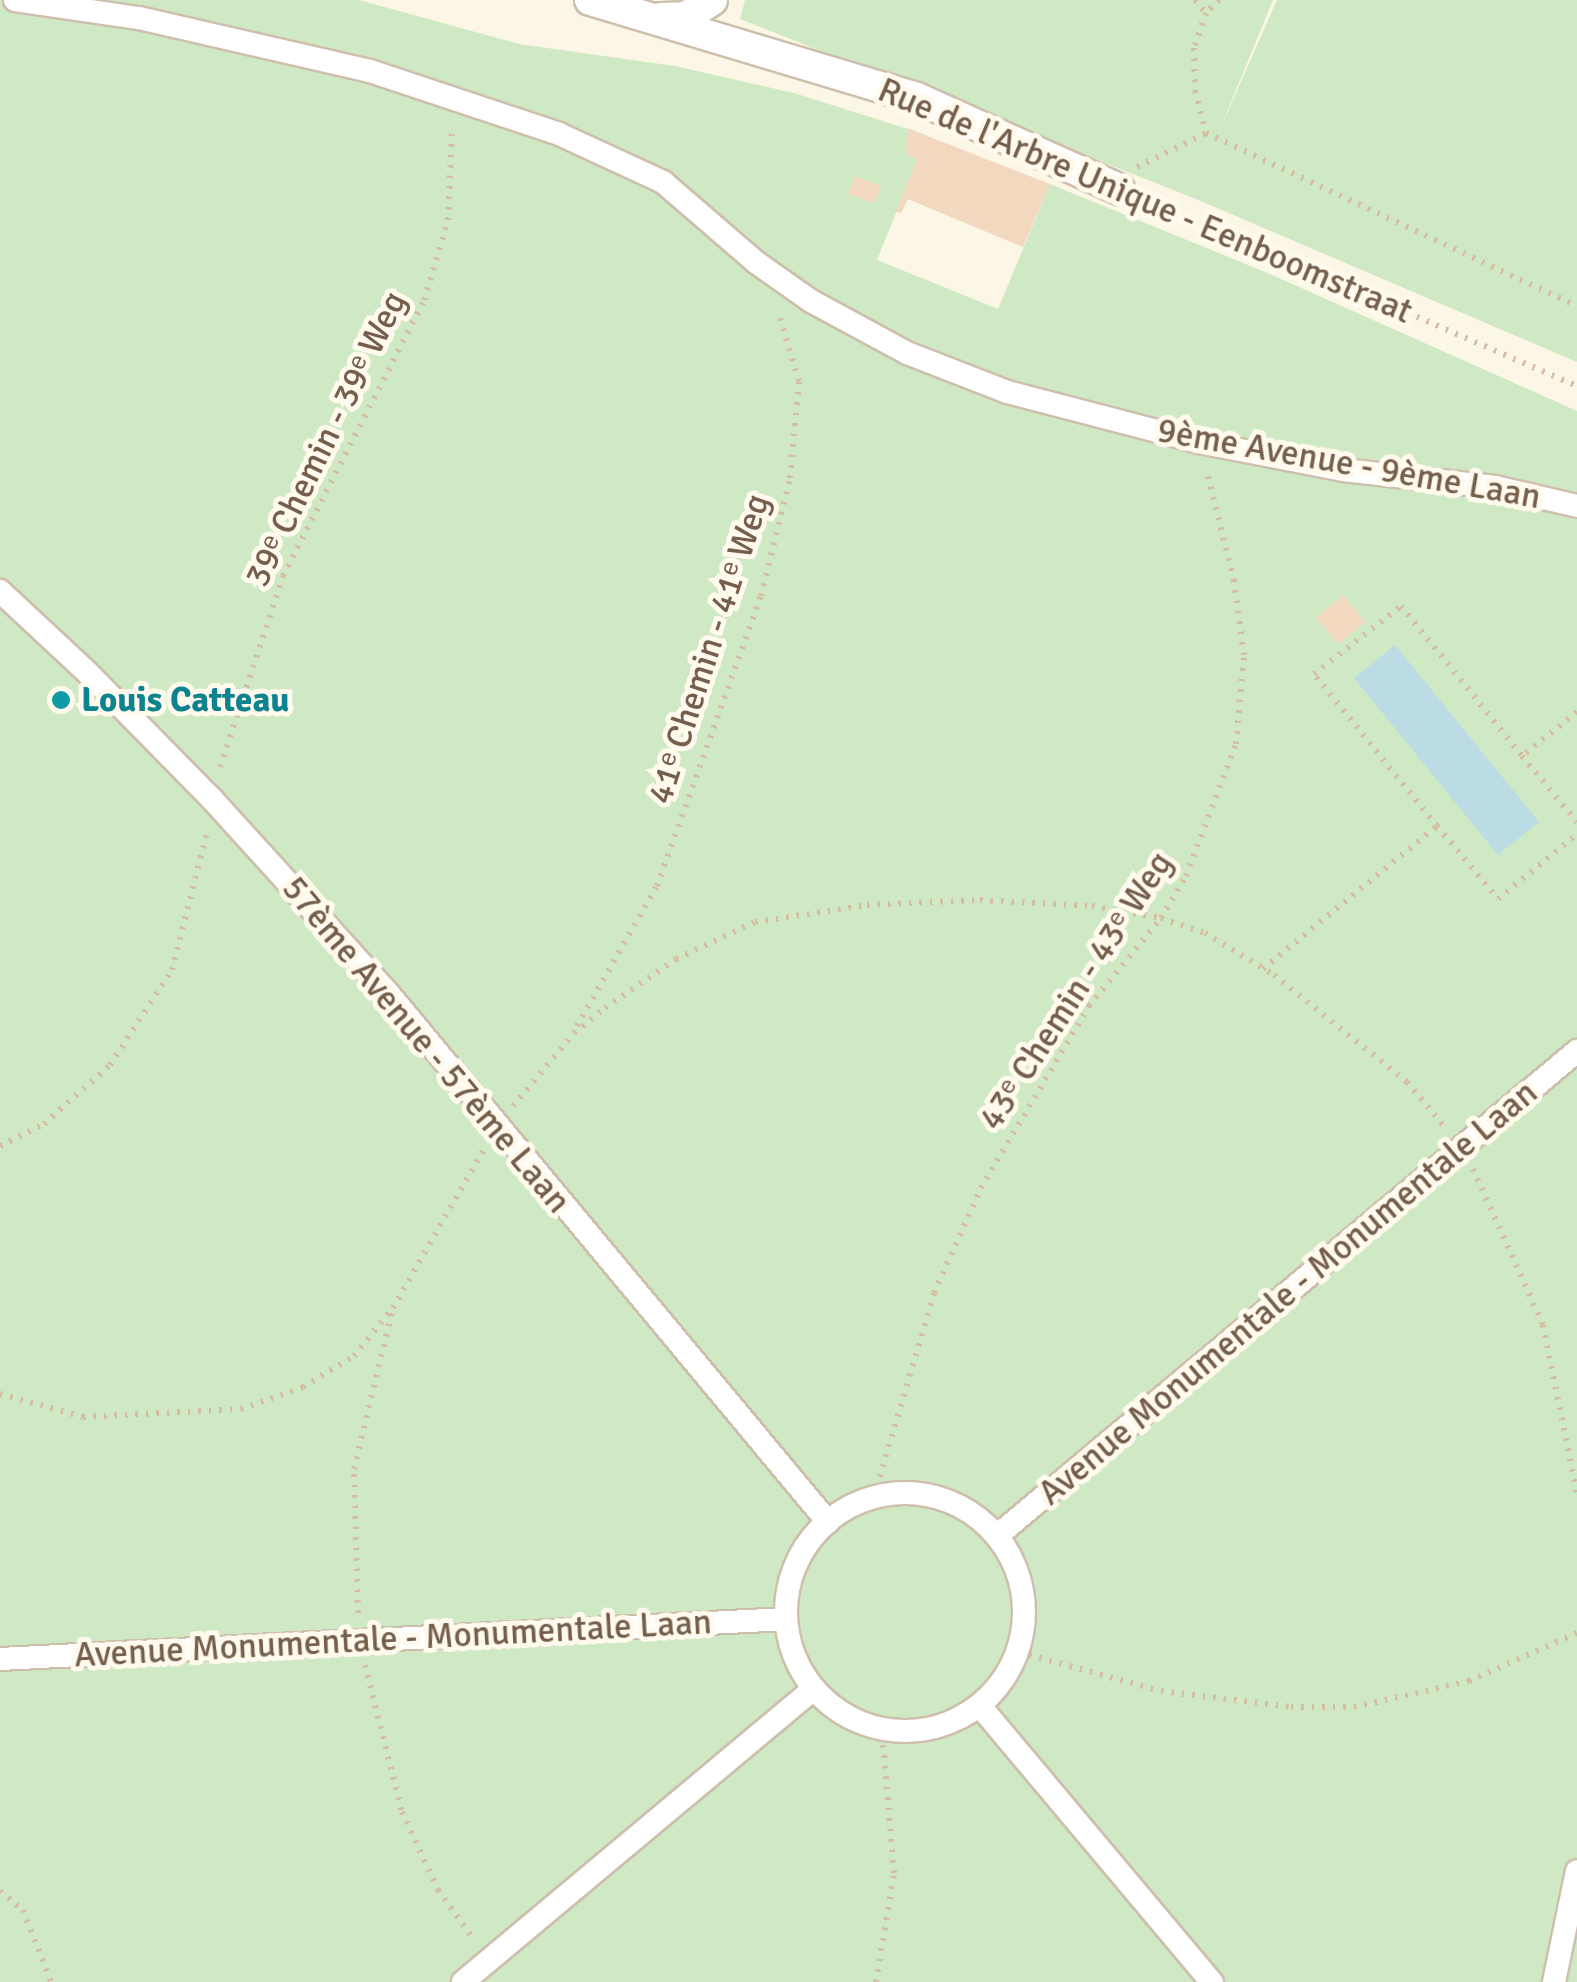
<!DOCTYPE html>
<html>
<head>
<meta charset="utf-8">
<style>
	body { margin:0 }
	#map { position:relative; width:1577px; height:1982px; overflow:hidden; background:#fcf6e7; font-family:Signika,sans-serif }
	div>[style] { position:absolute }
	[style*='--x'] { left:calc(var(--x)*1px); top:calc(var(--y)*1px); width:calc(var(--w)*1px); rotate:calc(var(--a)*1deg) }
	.green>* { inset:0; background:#d0e9c5 }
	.water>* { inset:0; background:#bbdbe5 }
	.building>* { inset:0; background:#f1d8bf }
	.path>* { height:6px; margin-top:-3px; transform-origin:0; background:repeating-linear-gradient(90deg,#d6bca2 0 2.5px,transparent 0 10.5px) }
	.roads { filter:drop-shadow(2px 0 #cebfad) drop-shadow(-2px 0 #cebfad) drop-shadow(0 2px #cebfad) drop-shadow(0 -2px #cebfad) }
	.pedestrian>* { height:22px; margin:-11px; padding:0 11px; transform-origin:11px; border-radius:11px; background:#fff }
	.pedestrian>.ring { margin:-11px; padding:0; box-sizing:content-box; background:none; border:22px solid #fff; border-radius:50% }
	.minor>* { height:30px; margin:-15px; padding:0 15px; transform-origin:15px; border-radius:15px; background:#fff }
	.dots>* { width:28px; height:28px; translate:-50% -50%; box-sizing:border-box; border:5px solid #fffaed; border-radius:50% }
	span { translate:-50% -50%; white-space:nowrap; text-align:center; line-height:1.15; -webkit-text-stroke:10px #fffaed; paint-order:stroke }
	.street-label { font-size:35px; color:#755f4c }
	.culture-label { font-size:35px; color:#0d838f; font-weight:700 }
	.left { translate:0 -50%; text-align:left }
</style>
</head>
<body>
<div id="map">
	<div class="green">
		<div style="clip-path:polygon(0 0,359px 0,519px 44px,675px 66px,794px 93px,927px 135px,877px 260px,998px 309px,1050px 184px,1270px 274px,1577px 411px,1577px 1982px,0 1982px)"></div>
		<div style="clip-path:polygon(745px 0,1273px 0,1219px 131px,1277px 0,1577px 0,1577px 362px,1191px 197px,740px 19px)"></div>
	</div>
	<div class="water">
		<div style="clip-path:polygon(1395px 645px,1539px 822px,1498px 855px,1354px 678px)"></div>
	</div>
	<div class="building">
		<div style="clip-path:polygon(907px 128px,1050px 184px,1023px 247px,908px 199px,901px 213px,896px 212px,917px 159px,906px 154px)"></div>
		<div style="clip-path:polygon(855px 176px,881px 186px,874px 203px,848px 194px)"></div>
		<div style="clip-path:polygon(1343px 595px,1365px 622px,1338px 644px,1316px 618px)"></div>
	</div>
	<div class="path">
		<div style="--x:1195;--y:0;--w:17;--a:50"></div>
		<div style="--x:1219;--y:0;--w:18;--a:135"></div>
		<div style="--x:1206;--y:13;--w:37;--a:109"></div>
		<div style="--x:1194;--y:48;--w:43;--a:88.7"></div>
		<div style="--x:1195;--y:91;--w:43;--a:75.3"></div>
		<div style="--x:1206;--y:133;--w:409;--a:25"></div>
		<div style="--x:1137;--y:167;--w:77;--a:-26.2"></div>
		<div style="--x:1147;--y:200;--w:469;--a:23.4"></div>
		<div style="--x:1577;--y:712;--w:70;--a:141.3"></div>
		<div style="--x:1522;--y:756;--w:86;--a:50.2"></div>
		<div style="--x:220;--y:767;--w:201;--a:-71.7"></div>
		<div style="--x:283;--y:576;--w:310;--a:-62.9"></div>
		<div style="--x:424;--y:300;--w:84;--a:-73.3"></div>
		<div style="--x:448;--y:220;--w:92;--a:-87.5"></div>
		<div style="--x:1437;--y:826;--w:196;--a:-129"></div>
		<div style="--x:1314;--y:674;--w:110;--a:-38"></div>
		<div style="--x:1401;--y:606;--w:193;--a:51.1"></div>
		<div style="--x:1263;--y:969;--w:225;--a:-39.4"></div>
		<div style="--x:1437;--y:826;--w:95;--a:50.1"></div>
		<div style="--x:1498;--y:899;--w:102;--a:-39.4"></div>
		<div style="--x:577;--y:1026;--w:161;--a:-60.3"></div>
		<div style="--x:657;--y:886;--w:308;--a:-70.3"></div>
		<div style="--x:761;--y:596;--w:122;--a:-76.2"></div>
		<div style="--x:790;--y:478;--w:97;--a:-84.7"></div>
		<div style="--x:799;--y:381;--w:69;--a:-106.9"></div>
		<div style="--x:513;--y:1106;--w:95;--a:-50.1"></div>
		<div style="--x:574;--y:1033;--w:40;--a:-39"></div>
		<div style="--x:605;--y:1008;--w:86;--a:-34.6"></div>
		<div style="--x:676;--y:959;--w:87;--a:-25.1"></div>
		<div style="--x:755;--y:922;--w:113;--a:-8.6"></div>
		<div style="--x:867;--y:905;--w:113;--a:-2.5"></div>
		<div style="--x:980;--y:900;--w:112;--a:3.1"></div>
		<div style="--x:1092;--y:906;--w:70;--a:9.9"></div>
		<div style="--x:1161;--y:918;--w:46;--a:18.8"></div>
		<div style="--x:1205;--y:933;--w:81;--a:31.3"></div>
		<div style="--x:1274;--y:975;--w:171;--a:38.8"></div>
		<div style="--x:1407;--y:1082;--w:57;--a:49.9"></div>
		<div style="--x:0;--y:1146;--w:49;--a:-26.6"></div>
		<div style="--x:44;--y:1124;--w:89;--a:-41.8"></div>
		<div style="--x:110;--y:1065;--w:113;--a:-56.9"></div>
		<div style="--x:172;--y:970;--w:141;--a:-75.7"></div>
		<div style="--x:1473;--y:1169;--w:171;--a:65.8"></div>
		<div style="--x:1543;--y:1325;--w:172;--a:78.6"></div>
		<div style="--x:0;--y:1394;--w:86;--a:15.5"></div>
		<div style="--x:83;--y:1417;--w:158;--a:-2.9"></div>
		<div style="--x:241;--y:1409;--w:66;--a:-19.5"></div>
		<div style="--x:303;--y:1387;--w:60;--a:-31.3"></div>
		<div style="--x:354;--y:1356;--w:59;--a:-51.2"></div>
		<div style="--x:874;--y:1497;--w:213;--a:-73.6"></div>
		<div style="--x:934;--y:1293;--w:115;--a:-65.9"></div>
		<div style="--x:981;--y:1188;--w:212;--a:-59.3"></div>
		<div style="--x:1089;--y:1006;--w:114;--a:-50.7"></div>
		<div style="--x:1161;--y:918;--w:49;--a:-59.2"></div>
		<div style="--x:1186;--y:876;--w:141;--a:-69.3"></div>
		<div style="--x:1236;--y:744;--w:89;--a:-84.9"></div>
		<div style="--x:1244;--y:655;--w:75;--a:-97.7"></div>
		<div style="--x:1234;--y:581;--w:112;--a:-103.9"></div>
		<div style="--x:358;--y:1613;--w:144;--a:-91.6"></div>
		<div style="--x:354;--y:1469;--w:166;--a:-76.4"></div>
		<div style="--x:393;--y:1308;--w:183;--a:-60.2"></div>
		<div style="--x:1019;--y:1652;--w:147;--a:15.4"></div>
		<div style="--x:1161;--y:1691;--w:131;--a:7"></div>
		<div style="--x:1291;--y:1707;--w:63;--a:0"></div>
		<div style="--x:1354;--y:1707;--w:118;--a:-12.7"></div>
		<div style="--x:1469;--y:1681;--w:118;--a:-24"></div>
		<div style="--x:365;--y:1665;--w:152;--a:75.9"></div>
		<div style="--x:402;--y:1812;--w:86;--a:65.2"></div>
		<div style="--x:438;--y:1890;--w:59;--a:53.9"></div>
		<div style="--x:0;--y:1891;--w:30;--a:40"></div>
		<div style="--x:23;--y:1910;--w:77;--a:68.7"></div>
		<div style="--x:876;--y:1982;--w:110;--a:-80.6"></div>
		<div style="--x:894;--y:1873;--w:144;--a:-94.8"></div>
	</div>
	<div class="roads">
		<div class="pedestrian">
			<div style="--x:15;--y:0;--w:125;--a:8.3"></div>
			<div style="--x:139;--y:18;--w:237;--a:12.9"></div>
			<div style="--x:370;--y:71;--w:199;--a:18.4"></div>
			<div style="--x:559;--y:134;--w:115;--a:24.8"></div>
			<div style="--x:663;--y:182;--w:124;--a:40.8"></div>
			<div style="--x:757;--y:263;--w:66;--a:35.1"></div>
			<div style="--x:811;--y:301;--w:109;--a:28.4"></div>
			<div style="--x:907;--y:353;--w:107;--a:21.3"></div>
			<div style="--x:1007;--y:392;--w:198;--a:14.6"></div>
			<div style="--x:1199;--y:442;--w:147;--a:11"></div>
			<div style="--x:1343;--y:470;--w:153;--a:6.4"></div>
			<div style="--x:1495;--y:487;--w:84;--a:13"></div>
			<div style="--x:0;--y:591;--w:119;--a:43"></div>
			<div style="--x:87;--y:672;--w:177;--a:45.5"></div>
			<div style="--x:211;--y:798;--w:263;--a:47.8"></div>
			<div style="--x:388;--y:993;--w:688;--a:50.25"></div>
			<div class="ring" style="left:786px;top:1493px;width:216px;height:216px"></div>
			<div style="--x:998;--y:1535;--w:755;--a:-39.89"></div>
			<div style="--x:0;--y:1659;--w:787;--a:-2.91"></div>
			<div style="--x:980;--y:1706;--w:361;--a:50"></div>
			<div style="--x:463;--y:1982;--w:456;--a:-39.9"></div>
			<div style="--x:1554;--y:1982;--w:113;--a:-78.3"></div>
		</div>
		<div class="minor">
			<div style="--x:590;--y:0;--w:341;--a:16.7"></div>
			<div style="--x:917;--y:98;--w:222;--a:24.3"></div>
			<div style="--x:661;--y:18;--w:25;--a:-2"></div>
			<div style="--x:686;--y:17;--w:31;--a:-33"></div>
		</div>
	</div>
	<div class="dots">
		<div style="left:61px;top:700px;background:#0f9aa8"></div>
	</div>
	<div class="street-label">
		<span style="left:1145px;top:201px;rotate:23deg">Rue de l'Arbre Unique - Eenboomstraat</span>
		<span style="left:326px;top:439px;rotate:-64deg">39ᵉ Chemin - 39ᵉ Weg</span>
		<span style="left:1349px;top:464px;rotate:10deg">9ème Avenue - 9ème Laan</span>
		<span style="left:709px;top:649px;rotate:-72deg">41ᵉ Chemin - 41ᵉ Weg</span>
		<span style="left:1076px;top:991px;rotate:-57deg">43ᵉ Chemin - 43ᵉ Weg</span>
		<span style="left:426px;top:1045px;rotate:50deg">57ème Avenue - 57ème Laan</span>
		<span style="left:1288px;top:1293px;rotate:-40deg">Avenue Monumentale - Monumentale Laan</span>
		<span style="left:393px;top:1639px;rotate:-3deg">Avenue Monumentale - Monumentale Laan</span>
	</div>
	<div class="culture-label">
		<span class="left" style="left:81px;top:700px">Louis Catteau</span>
	</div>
</div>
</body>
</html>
